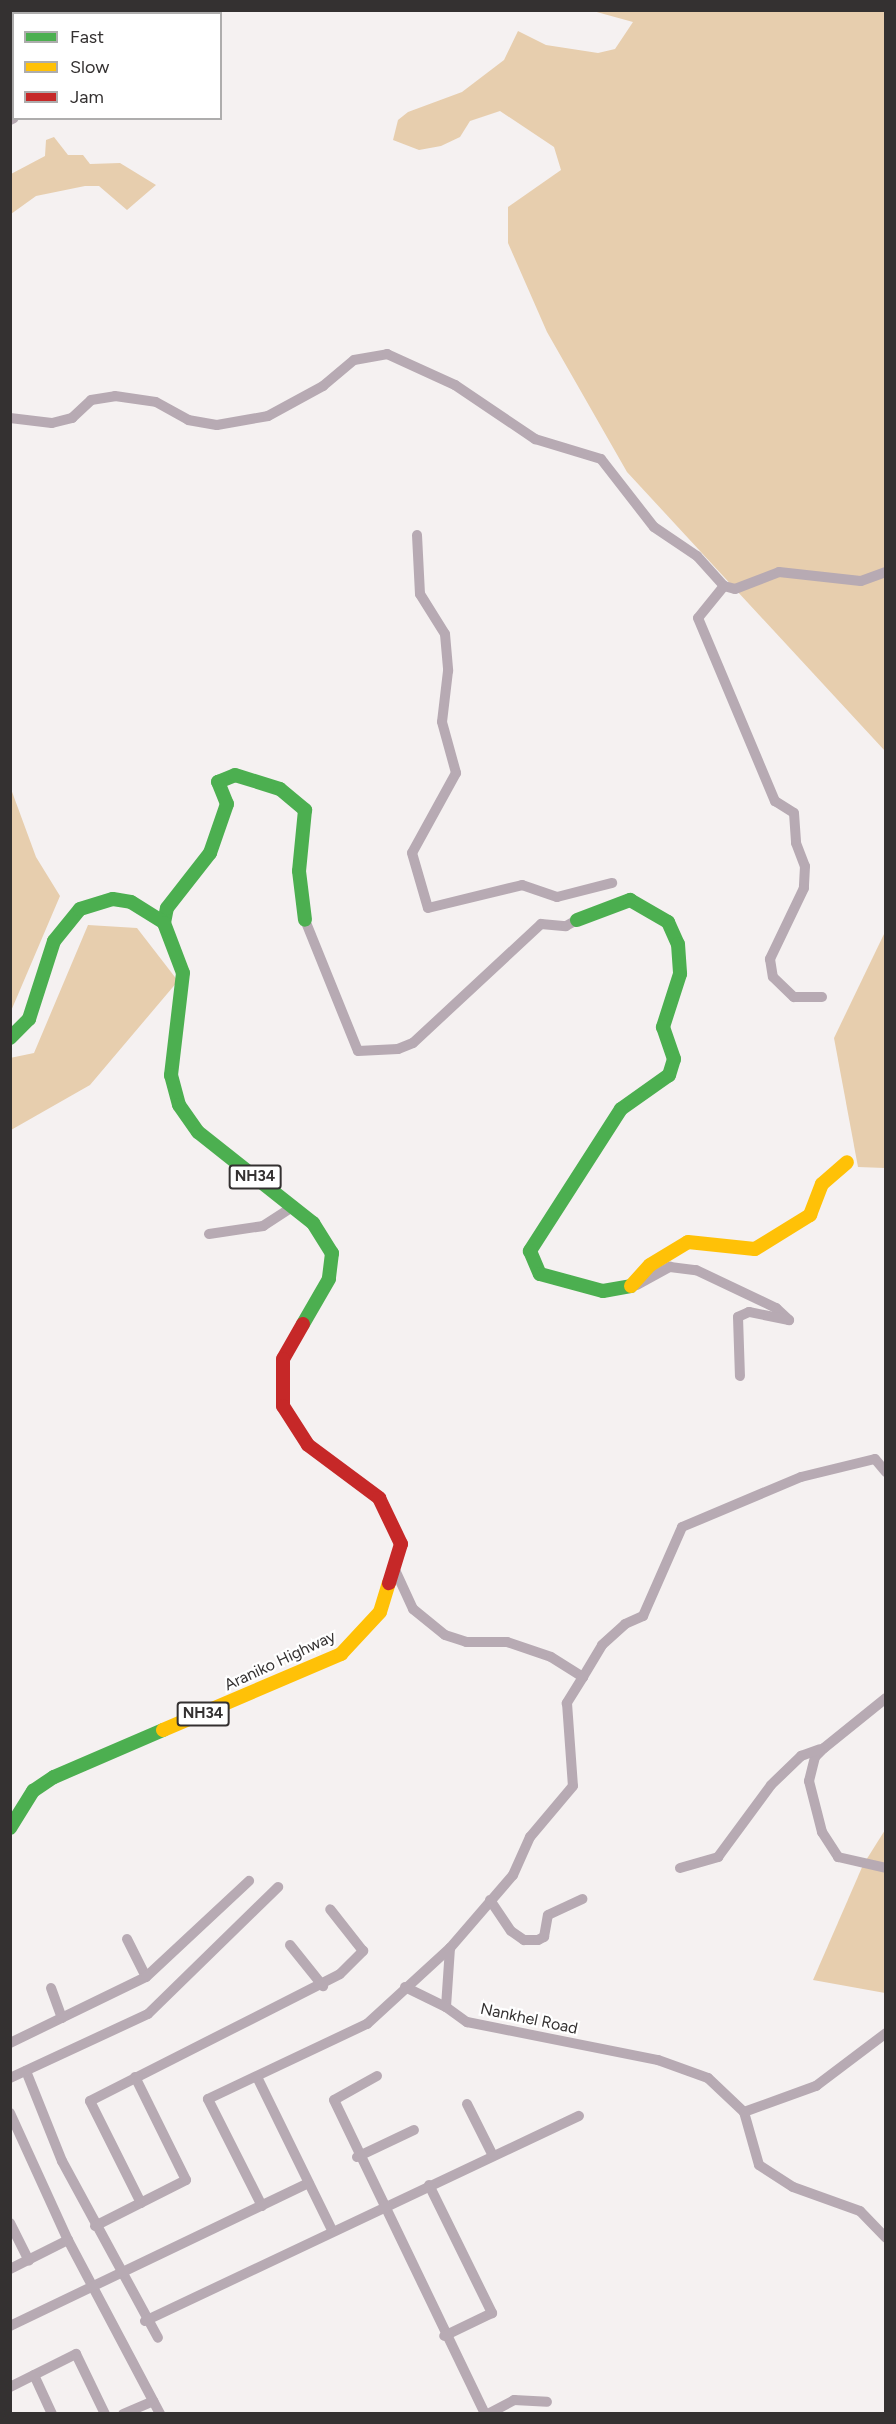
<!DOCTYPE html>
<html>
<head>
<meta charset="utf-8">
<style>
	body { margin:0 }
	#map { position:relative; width:896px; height:2424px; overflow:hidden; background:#f5f1f1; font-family:Figtree,sans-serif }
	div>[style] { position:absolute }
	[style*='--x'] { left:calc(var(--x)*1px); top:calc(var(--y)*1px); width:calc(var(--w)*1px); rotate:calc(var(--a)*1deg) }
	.forest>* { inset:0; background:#e7ceae }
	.street>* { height:10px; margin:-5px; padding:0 5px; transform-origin:5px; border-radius:5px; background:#b7aab3 }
	.fast>* { height:14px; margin:-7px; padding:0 7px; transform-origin:7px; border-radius:7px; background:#4caf50 }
	.slow>* { height:14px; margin:-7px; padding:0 7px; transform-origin:7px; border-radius:7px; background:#ffc107 }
	.jam>* { height:14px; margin:-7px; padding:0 7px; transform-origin:7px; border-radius:7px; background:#c62828 }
	span { translate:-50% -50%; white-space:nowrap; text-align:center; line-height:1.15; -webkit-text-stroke:4.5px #fff; paint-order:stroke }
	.shield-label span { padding:2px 4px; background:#fff; border:2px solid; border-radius:4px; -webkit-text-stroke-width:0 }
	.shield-label { font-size:15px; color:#343131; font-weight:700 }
	.street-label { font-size:16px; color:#343131 }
	.frame { position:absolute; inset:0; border:12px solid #343131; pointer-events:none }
	.legend { position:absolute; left:12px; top:12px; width:210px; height:108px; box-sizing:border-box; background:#fff; border:2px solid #aeadad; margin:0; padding:8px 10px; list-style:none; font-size:18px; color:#343131 }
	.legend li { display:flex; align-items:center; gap:12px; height:30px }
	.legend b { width:30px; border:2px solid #aeadad }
</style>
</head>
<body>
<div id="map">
	<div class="forest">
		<div style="clip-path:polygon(593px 11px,885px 11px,885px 751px,627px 472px,547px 332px,508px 243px,508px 207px,561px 170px,554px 147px,500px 111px,470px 121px,460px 137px,441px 146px,419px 150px,393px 140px,398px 120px,408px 112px,462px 92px,504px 60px,518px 31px,546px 45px,598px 53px,615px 49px,633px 22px)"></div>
		<div style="clip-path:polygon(54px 137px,68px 155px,83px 155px,90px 164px,120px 163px,156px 185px,127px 210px,99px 186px,85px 186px,36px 196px,11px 214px,11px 174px,45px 156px,46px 140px)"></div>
		<div style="clip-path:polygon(11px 789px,36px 857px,60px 896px,11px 1011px)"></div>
		<div style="clip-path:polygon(88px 925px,137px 928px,178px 981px,90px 1085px,11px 1130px,10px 1058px,34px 1053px)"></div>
		<div style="clip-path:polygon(885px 932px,885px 1168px,858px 1167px,834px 1038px)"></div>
		<div style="clip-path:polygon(885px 1830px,885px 1993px,813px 1980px,863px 1865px)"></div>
	</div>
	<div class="street">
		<div style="--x:10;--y:60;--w:4;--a:14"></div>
		<div style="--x:10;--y:120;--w:4;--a:-27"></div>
		<div style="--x:10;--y:418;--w:42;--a:6.8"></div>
		<div style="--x:52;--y:423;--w:21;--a:-14"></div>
		<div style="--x:72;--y:418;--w:26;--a:-43"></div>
		<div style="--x:91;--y:400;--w:24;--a:-9"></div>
		<div style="--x:115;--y:396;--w:41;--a:8.3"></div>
		<div style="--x:156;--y:402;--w:37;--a:29"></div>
		<div style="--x:188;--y:420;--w:29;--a:10"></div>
		<div style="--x:217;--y:425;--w:52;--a:-10"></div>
		<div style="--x:268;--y:416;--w:63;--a:-28.6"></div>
		<div style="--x:323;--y:386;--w:40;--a:-40"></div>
		<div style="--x:354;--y:360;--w:34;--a:-10"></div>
		<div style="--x:387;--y:354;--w:75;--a:24.5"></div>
		<div style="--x:455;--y:385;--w:97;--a:34"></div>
		<div style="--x:535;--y:439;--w:69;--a:16.9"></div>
		<div style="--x:601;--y:459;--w:86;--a:52.1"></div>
		<div style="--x:654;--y:527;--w:52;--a:34"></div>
		<div style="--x:697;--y:556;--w:40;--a:48"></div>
		<div style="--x:724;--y:586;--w:41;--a:129.1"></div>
		<div style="--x:698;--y:618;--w:199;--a:67.2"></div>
		<div style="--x:775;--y:801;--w:22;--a:32"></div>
		<div style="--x:794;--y:813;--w:30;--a:86"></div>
		<div style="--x:796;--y:843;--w:25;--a:69"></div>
		<div style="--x:805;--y:866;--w:22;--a:93"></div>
		<div style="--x:804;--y:888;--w:79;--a:115.6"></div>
		<div style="--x:770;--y:959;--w:18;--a:81"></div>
		<div style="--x:773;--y:977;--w:29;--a:44"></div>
		<div style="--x:794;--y:997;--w:28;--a:0"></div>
		<div style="--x:417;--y:535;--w:59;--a:87.1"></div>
		<div style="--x:420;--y:594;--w:47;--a:58"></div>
		<div style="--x:445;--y:634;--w:37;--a:85"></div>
		<div style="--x:448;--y:671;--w:51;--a:96.7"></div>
		<div style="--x:442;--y:722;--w:53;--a:74.6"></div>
		<div style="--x:456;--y:773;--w:91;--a:118.8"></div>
		<div style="--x:412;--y:853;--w:57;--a:73.8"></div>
		<div style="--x:428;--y:908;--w:97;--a:-13.7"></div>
		<div style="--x:522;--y:885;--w:37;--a:19"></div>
		<div style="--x:557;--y:897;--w:57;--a:-14.3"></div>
		<div style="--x:724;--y:586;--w:11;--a:15"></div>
		<div style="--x:735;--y:589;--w:47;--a:-21.1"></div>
		<div style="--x:779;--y:572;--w:82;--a:6.3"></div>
		<div style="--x:861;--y:581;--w:27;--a:-20"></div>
		<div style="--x:305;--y:920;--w:141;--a:68"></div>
		<div style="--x:358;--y:1051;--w:40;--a:-2.9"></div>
		<div style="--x:398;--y:1049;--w:16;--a:-22"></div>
		<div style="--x:413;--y:1043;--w:175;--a:-42.9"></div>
		<div style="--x:541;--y:924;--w:25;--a:5"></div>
		<div style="--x:566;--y:926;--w:13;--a:-29"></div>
		<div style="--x:209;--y:1234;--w:55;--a:-8.4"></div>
		<div style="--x:263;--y:1226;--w:37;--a:-33"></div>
		<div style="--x:637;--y:1285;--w:38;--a:-29"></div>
		<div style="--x:670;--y:1267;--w:26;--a:7"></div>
		<div style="--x:696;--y:1270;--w:89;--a:25.4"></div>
		<div style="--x:776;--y:1308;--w:18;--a:43"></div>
		<div style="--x:789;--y:1320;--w:41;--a:-168.7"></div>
		<div style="--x:749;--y:1312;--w:12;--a:156"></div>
		<div style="--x:738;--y:1317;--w:59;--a:88.1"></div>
		<div style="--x:396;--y:1572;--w:41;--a:65.3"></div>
		<div style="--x:413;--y:1609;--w:41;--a:39.1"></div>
		<div style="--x:445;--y:1635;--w:22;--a:18"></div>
		<div style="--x:466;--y:1642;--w:41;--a:0"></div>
		<div style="--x:507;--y:1642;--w:46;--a:18.8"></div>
		<div style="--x:551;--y:1657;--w:38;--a:32"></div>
		<div style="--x:583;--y:1677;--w:31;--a:122"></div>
		<div style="--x:567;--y:1703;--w:83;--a:85.9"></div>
		<div style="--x:573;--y:1786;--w:67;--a:130.1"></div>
		<div style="--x:530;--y:1837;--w:42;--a:114.1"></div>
		<div style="--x:513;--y:1875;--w:96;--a:130.8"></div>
		<div style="--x:450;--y:1948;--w:59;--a:93.9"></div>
		<div style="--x:446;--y:2007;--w:26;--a:36"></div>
		<div style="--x:467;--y:2022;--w:195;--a:11.3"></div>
		<div style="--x:658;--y:2060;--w:53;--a:19.8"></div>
		<div style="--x:708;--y:2078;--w:50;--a:43.4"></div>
		<div style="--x:744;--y:2112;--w:55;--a:74.2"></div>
		<div style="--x:759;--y:2165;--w:40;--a:32.9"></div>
		<div style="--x:793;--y:2187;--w:71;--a:19.7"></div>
		<div style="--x:860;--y:2211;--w:37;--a:46"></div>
		<div style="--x:583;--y:1677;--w:37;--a:-59"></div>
		<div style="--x:602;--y:1645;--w:31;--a:-42"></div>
		<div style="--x:625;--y:1624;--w:20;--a:-24"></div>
		<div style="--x:643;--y:1616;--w:97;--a:-66.3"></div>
		<div style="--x:682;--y:1527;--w:129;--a:-22.8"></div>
		<div style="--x:801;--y:1477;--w:76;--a:-13.7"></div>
		<div style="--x:875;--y:1459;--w:17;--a:50"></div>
		<div style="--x:886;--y:1698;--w:80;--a:141.1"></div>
		<div style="--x:824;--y:1748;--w:13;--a:135"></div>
		<div style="--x:815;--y:1757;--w:25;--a:104"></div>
		<div style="--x:809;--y:1781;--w:53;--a:75.7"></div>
		<div style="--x:822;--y:1832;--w:30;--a:57"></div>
		<div style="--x:838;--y:1857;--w:49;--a:12.9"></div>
		<div style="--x:680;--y:1868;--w:40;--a:-16"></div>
		<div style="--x:718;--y:1857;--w:89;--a:-53.6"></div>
		<div style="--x:771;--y:1785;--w:42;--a:-44"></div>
		<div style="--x:801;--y:1756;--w:20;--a:-20"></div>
		<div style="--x:490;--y:1900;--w:37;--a:56"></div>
		<div style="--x:511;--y:1931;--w:16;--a:35"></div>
		<div style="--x:524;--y:1940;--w:14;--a:0"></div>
		<div style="--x:538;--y:1940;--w:7;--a:-27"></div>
		<div style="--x:544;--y:1937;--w:22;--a:-80"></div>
		<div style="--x:548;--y:1915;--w:38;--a:-25"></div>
		<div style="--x:127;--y:1939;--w:42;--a:63.4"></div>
		<div style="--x:290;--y:1945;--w:53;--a:51.2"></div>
		<div style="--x:405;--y:1987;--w:46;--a:26"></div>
		<div style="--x:51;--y:1988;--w:32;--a:70"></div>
		<div style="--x:10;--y:2043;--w:151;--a:-25.9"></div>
		<div style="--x:146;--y:1977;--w:141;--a:-43"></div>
		<div style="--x:26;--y:2071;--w:97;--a:68.2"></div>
		<div style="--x:62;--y:2161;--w:201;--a:61.5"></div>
		<div style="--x:377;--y:2076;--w:49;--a:150.8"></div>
		<div style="--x:334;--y:2100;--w:348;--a:64.3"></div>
		<div style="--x:257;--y:2077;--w:170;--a:63.9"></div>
		<div style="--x:10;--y:2078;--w:152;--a:-24.9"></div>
		<div style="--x:148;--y:2014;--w:182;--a:-44.3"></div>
		<div style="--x:467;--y:2104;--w:58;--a:63.4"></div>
		<div style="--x:744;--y:2112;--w:77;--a:-19.9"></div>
		<div style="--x:816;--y:2086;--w:88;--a:-37.1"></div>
		<div style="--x:10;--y:2113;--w:140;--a:65.5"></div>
		<div style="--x:68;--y:2240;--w:197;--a:62.1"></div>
		<div style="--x:357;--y:2157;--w:63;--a:-25.3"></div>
		<div style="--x:429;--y:2185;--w:143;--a:63.8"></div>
		<div style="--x:492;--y:2313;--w:53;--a:154.4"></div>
		<div style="--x:141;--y:2203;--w:114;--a:-116.6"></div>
		<div style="--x:90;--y:2101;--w:280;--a:-26.9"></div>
		<div style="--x:340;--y:1974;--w:33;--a:-45"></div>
		<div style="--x:363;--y:1951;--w:53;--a:-128.2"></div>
		<div style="--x:262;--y:2206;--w:120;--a:-116.8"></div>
		<div style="--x:208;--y:2099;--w:176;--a:-25.3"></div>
		<div style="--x:367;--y:2024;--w:113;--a:-42.5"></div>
		<div style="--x:10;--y:2223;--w:42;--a:63.4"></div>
		<div style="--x:95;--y:2226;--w:102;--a:-26.8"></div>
		<div style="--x:186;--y:2180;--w:115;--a:-116.3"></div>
		<div style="--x:10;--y:2269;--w:65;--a:-26.6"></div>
		<div style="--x:145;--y:2321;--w:480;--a:-25.3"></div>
		<div style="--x:10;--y:2326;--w:331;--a:-25.6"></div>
		<div style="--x:34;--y:2375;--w:43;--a:65.2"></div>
		<div style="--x:10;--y:2387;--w:74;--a:-26.6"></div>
		<div style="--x:76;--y:2354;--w:67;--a:64.2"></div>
		<div style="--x:123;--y:2414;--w:33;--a:-23"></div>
		<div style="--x:488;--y:2414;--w:30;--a:-28"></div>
		<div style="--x:514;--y:2400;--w:33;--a:3"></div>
	</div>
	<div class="fast">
		<div style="--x:577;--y:920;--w:57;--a:-20.7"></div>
		<div style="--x:630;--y:900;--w:44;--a:30.1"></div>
		<div style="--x:668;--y:922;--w:24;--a:66"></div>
		<div style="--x:678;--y:944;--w:30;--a:86"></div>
		<div style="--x:680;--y:974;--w:56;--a:107.8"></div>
		<div style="--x:663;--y:1027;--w:34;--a:71"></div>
		<div style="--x:674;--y:1059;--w:17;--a:107"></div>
		<div style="--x:669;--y:1075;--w:59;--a:144.7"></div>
		<div style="--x:621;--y:1109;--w:169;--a:122.7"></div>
		<div style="--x:530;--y:1251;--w:25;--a:67"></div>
		<div style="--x:540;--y:1274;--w:65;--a:15.1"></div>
		<div style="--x:603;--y:1291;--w:28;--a:-10"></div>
		<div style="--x:164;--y:923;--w:15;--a:-79"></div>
		<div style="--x:167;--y:908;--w:70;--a:-52"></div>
		<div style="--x:210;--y:853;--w:52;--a:-70.9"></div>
		<div style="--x:227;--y:804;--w:24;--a:-112"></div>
		<div style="--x:218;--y:782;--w:18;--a:-22"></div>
		<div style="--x:235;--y:775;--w:47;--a:17.3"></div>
		<div style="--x:280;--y:789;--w:33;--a:40"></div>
		<div style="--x:305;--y:810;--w:61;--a:95.6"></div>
		<div style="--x:299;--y:871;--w:49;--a:83"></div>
		<div style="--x:10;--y:1038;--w:27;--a:-45"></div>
		<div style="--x:29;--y:1019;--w:82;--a:-72.2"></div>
		<div style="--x:54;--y:941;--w:41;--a:-50.9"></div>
		<div style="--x:80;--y:909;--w:34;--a:-17"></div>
		<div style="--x:113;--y:899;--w:18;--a:9"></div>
		<div style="--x:131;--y:902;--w:39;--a:32"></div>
		<div style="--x:164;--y:923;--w:53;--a:69.2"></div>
		<div style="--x:183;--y:973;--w:103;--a:96.7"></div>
		<div style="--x:171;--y:1075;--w:31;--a:75"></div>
		<div style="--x:179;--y:1105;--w:33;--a:55"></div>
		<div style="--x:198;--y:1132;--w:147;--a:38.4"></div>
		<div style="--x:313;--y:1223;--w:36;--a:58"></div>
		<div style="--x:332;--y:1253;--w:26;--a:97"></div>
		<div style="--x:329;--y:1279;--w:52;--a:120"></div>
		<div style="--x:10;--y:1828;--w:44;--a:-58.1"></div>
		<div style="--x:33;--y:1791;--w:25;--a:-34"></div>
		<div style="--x:54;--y:1777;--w:119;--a:-23.3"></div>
	</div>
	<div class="slow">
		<div style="--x:631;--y:1286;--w:28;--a:-48"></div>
		<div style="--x:650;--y:1265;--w:44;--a:-31.2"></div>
		<div style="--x:688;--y:1242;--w:67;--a:6"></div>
		<div style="--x:755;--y:1249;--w:65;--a:-31.7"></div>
		<div style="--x:810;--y:1215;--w:33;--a:-69"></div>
		<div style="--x:822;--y:1184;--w:33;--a:-41"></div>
		<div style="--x:163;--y:1730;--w:194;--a:-23.1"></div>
		<div style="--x:341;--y:1654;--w:57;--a:-47.1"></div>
		<div style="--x:380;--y:1612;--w:30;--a:-73"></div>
	</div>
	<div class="jam">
		<div style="--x:303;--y:1324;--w:40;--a:119.7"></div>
		<div style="--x:283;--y:1359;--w:47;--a:90"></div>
		<div style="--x:283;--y:1406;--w:46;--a:57.3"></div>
		<div style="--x:308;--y:1445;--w:89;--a:36.7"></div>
		<div style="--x:379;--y:1498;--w:51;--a:64.4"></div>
		<div style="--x:401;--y:1544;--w:41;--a:107.1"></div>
	</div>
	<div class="shield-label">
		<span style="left:255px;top:1177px">NH34</span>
		<span style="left:203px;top:1714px">NH34</span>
	</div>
	<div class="street-label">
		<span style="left:280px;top:1661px;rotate:-25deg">Araniko Highway</span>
		<span style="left:529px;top:2019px;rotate:12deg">Nankhel Road</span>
	</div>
	<div class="frame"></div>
	<ul class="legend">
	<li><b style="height:8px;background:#4caf50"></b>Fast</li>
	<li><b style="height:8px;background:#ffc107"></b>Slow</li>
	<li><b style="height:8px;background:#c62828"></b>Jam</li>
	</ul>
</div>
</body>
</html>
